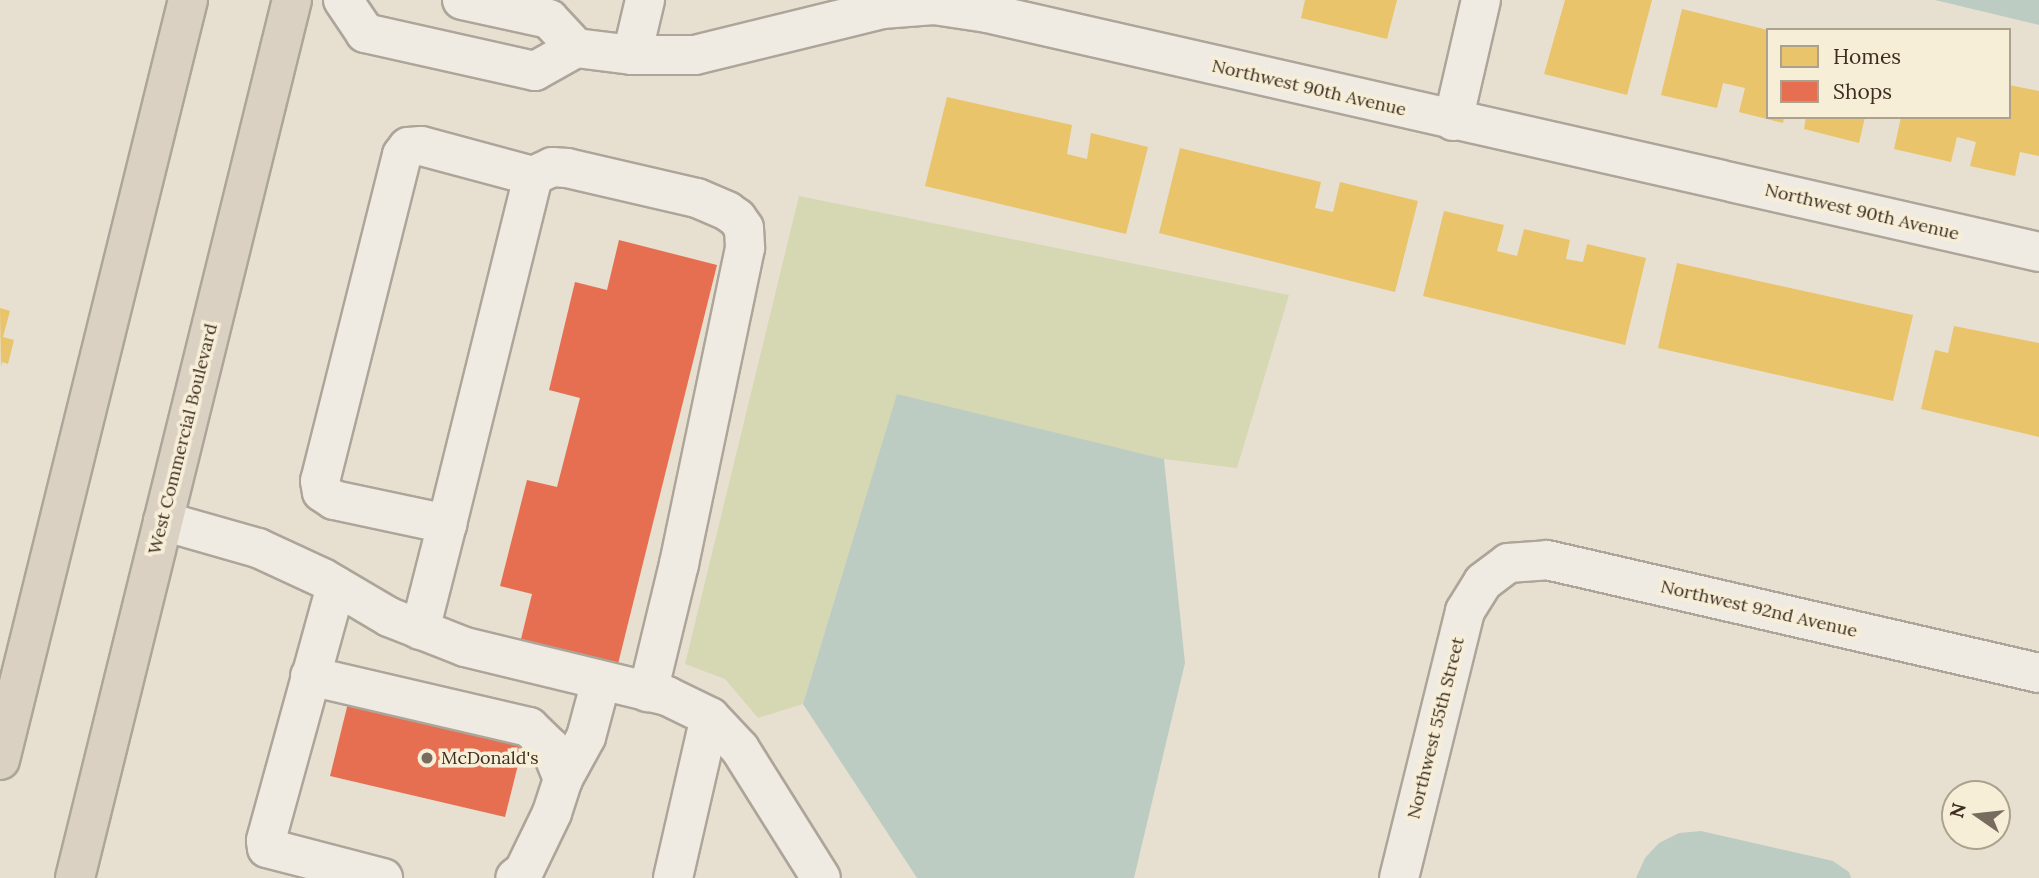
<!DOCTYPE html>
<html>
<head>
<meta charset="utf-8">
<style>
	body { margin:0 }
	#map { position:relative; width:2039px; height:878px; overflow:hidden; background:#e7e0d1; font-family:Lora,serif }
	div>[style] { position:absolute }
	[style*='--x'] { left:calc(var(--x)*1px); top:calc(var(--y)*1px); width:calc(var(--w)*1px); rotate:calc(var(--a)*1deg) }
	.green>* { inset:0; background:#d6d7b3 }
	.water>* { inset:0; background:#bcccc2 }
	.homes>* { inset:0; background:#e9c46a }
	.shops>* { inset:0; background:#e76f51 }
	.roads { filter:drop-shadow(2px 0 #ada599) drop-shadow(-2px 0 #ada599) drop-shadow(0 2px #ada599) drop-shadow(0 -2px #ada599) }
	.minor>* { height:38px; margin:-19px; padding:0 19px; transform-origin:19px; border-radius:19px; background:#efebe3 }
	.highway>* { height:38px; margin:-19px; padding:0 19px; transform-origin:19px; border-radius:19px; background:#dad1c2 }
	.dots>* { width:19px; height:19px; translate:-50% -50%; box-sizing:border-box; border:4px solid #f7eed8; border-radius:50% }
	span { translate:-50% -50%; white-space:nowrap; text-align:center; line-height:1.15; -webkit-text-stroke:7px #f7eed8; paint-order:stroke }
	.street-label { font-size:18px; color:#3d2e20 }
	.poi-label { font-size:18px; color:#3d2e20 }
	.left { translate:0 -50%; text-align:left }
	.legend { position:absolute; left:1766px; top:28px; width:245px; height:91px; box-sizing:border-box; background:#f7eed8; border:2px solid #ada18e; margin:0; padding:9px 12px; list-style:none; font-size:21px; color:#3d2e20 }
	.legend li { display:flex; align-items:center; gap:14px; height:35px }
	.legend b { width:35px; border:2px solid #ada18e }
	.north { position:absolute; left:1941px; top:780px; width:70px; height:70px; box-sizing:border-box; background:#f7eed8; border:2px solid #ada18e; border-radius:50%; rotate:284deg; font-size:19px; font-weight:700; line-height:28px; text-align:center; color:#3d2e20 }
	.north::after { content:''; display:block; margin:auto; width:24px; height:32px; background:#786c5e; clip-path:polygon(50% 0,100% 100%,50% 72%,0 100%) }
</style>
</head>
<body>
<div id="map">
	<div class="green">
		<div style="clip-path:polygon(799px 196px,1289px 295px,1237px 468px,1164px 459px,897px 395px,803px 704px,758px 718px,725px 679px,685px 664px)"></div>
	</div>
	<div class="water">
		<div style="clip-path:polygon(1935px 0,2039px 0,2039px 25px)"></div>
		<div style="clip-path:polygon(897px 394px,1164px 459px,1185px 663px,1134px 878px,917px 878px,803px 704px)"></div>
		<div style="clip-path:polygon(1701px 831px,1833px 861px,1849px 872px,1851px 878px,1636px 878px,1645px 858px,1659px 843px,1679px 833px)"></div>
	</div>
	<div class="homes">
		<div style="clip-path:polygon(1305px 0,1397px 0,1387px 39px,1301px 18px)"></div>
		<div style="clip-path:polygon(1565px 0,1652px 0,1627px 95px,1544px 74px)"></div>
		<div style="clip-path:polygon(1682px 9px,1768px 30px,1768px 117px,1784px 117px,1783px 123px,1739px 112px,1745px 88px,1723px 83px,1717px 108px,1661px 95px)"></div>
		<div style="clip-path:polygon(2009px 85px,2039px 91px,2039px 156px,2020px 152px,2015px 176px,1970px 166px,1976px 142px,1957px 137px,1951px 162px,1894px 149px,1901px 117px,2009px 117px)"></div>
		<div style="clip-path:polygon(947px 97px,1072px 125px,1067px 154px,1087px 159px,1091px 133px,1148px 147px,1126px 234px,925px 186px)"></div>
		<div style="clip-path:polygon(1806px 117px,1865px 117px,1859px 143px,1804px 129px)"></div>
		<div style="clip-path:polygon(1180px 148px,1321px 182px,1315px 208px,1333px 212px,1340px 182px,1418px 201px,1395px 292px,1159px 233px)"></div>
		<div style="clip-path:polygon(1444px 211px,1504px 225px,1497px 251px,1517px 256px,1524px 229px,1570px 240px,1566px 259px,1583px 262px,1587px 244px,1646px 258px,1625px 345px,1423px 296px)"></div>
		<div style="clip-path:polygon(1677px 263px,1913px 315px,1893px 401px,1658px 348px)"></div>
		<div style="clip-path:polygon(0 308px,10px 311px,3px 337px,14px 340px,8px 364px,2px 362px,1px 367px)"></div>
		<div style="clip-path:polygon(1954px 326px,2039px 343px,2039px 437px,1921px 409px,1935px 350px,1948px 353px)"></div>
	</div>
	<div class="shops">
		<div style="clip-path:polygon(619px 240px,717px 265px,618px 664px,521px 639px,532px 594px,500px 586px,527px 480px,557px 487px,580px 398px,549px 390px,575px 282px,607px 290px)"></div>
		<div style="clip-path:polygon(349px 699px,524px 741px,505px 817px,330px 776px)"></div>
	</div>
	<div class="roads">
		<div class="minor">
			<div style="--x:343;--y:0;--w:40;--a:56"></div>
			<div style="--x:365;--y:33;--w:174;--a:12.6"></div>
			<div style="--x:535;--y:71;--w:47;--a:-29.3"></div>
			<div style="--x:576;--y:48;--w:56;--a:7.1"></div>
			<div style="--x:632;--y:55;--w:63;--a:0"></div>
			<div style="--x:695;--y:55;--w:193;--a:-13.8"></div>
			<div style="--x:882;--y:9;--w:52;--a:-4.4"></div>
			<div style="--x:934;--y:5;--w:54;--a:8.6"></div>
			<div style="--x:987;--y:13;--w:1079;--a:12.8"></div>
			<div style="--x:462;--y:0;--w:89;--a:12.3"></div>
			<div style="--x:549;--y:19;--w:40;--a:47"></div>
			<div style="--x:632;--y:55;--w:57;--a:-76.7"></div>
			<div style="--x:1453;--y:121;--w:124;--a:-77"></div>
			<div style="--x:533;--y:176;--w:21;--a:-25"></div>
			<div style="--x:552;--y:167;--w:15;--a:4"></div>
			<div style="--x:567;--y:168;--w:133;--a:13"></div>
			<div style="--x:697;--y:198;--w:33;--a:23"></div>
			<div style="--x:727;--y:211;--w:12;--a:35"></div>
			<div style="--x:737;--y:218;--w:12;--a:55"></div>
			<div style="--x:744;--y:228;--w:20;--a:87"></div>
			<div style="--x:745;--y:248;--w:323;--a:101.8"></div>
			<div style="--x:679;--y:564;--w:132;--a:103.6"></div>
			<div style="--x:163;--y:521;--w:99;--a:15.9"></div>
			<div style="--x:258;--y:548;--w:72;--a:24.8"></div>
			<div style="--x:323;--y:578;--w:77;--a:30.6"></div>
			<div style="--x:389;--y:617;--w:82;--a:21.5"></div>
			<div style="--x:465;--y:647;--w:208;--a:13.6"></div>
			<div style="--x:667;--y:696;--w:48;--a:26"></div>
			<div style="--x:710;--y:717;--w:44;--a:46.8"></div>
			<div style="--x:740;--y:749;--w:152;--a:57.9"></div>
			<div style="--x:336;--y:586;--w:264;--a:105.4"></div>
			<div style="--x:266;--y:841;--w:7;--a:82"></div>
			<div style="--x:267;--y:848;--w:120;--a:14.5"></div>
			<div style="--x:420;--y:630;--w:109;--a:-75.7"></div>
			<div style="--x:447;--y:524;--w:358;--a:-76.1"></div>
			<div style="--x:533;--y:176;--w:116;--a:-165"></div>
			<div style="--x:421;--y:146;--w:13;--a:176"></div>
			<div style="--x:408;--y:147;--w:10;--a:127"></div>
			<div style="--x:402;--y:155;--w:336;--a:104.1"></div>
			<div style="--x:320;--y:481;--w:11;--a:80"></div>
			<div style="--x:322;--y:492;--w:14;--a:34"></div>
			<div style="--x:334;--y:500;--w:116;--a:12"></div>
			<div style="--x:310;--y:676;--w:225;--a:13.1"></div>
			<div style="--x:529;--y:727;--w:29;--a:44"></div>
			<div style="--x:550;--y:747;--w:35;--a:68"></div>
			<div style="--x:563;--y:779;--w:36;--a:108"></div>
			<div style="--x:552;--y:813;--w:64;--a:115.8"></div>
			<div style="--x:524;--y:871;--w:11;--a:142"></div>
			<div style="--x:563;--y:779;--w:48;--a:-61.3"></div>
			<div style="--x:586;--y:737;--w:58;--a:-75"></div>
			<div style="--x:673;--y:878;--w:165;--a:-77.1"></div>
			<div style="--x:1399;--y:878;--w:275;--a:-76.1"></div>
			<div style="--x:1465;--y:611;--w:34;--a:-58"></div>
			<div style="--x:1483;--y:582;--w:31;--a:-37"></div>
			<div style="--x:1508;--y:563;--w:39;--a:-4"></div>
			<div style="--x:1547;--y:560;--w:505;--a:12.94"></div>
		</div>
		<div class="highway">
			<div style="--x:0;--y:760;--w:783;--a:-76.11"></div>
			<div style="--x:75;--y:878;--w:904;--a:-76.12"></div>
		</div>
	</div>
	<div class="dots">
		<div style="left:427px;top:758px;background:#786c5e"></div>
	</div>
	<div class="street-label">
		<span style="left:1309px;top:88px;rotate:13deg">Northwest 90th Avenue</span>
		<span style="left:1862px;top:212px;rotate:13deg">Northwest 90th Avenue</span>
		<span style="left:183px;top:439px;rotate:-76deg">West Commercial Boulevard</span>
		<span style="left:1759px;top:609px;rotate:13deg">Northwest 92nd Avenue</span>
		<span style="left:1436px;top:728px;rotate:-76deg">Northwest 55th Street</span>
	</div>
	<div class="poi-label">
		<span class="left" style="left:441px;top:758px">McDonald's</span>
	</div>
	<ul class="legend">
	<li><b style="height:19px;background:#e9c46a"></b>Homes</li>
	<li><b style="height:19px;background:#e76f51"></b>Shops</li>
	</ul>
	<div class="north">N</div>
</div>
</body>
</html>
